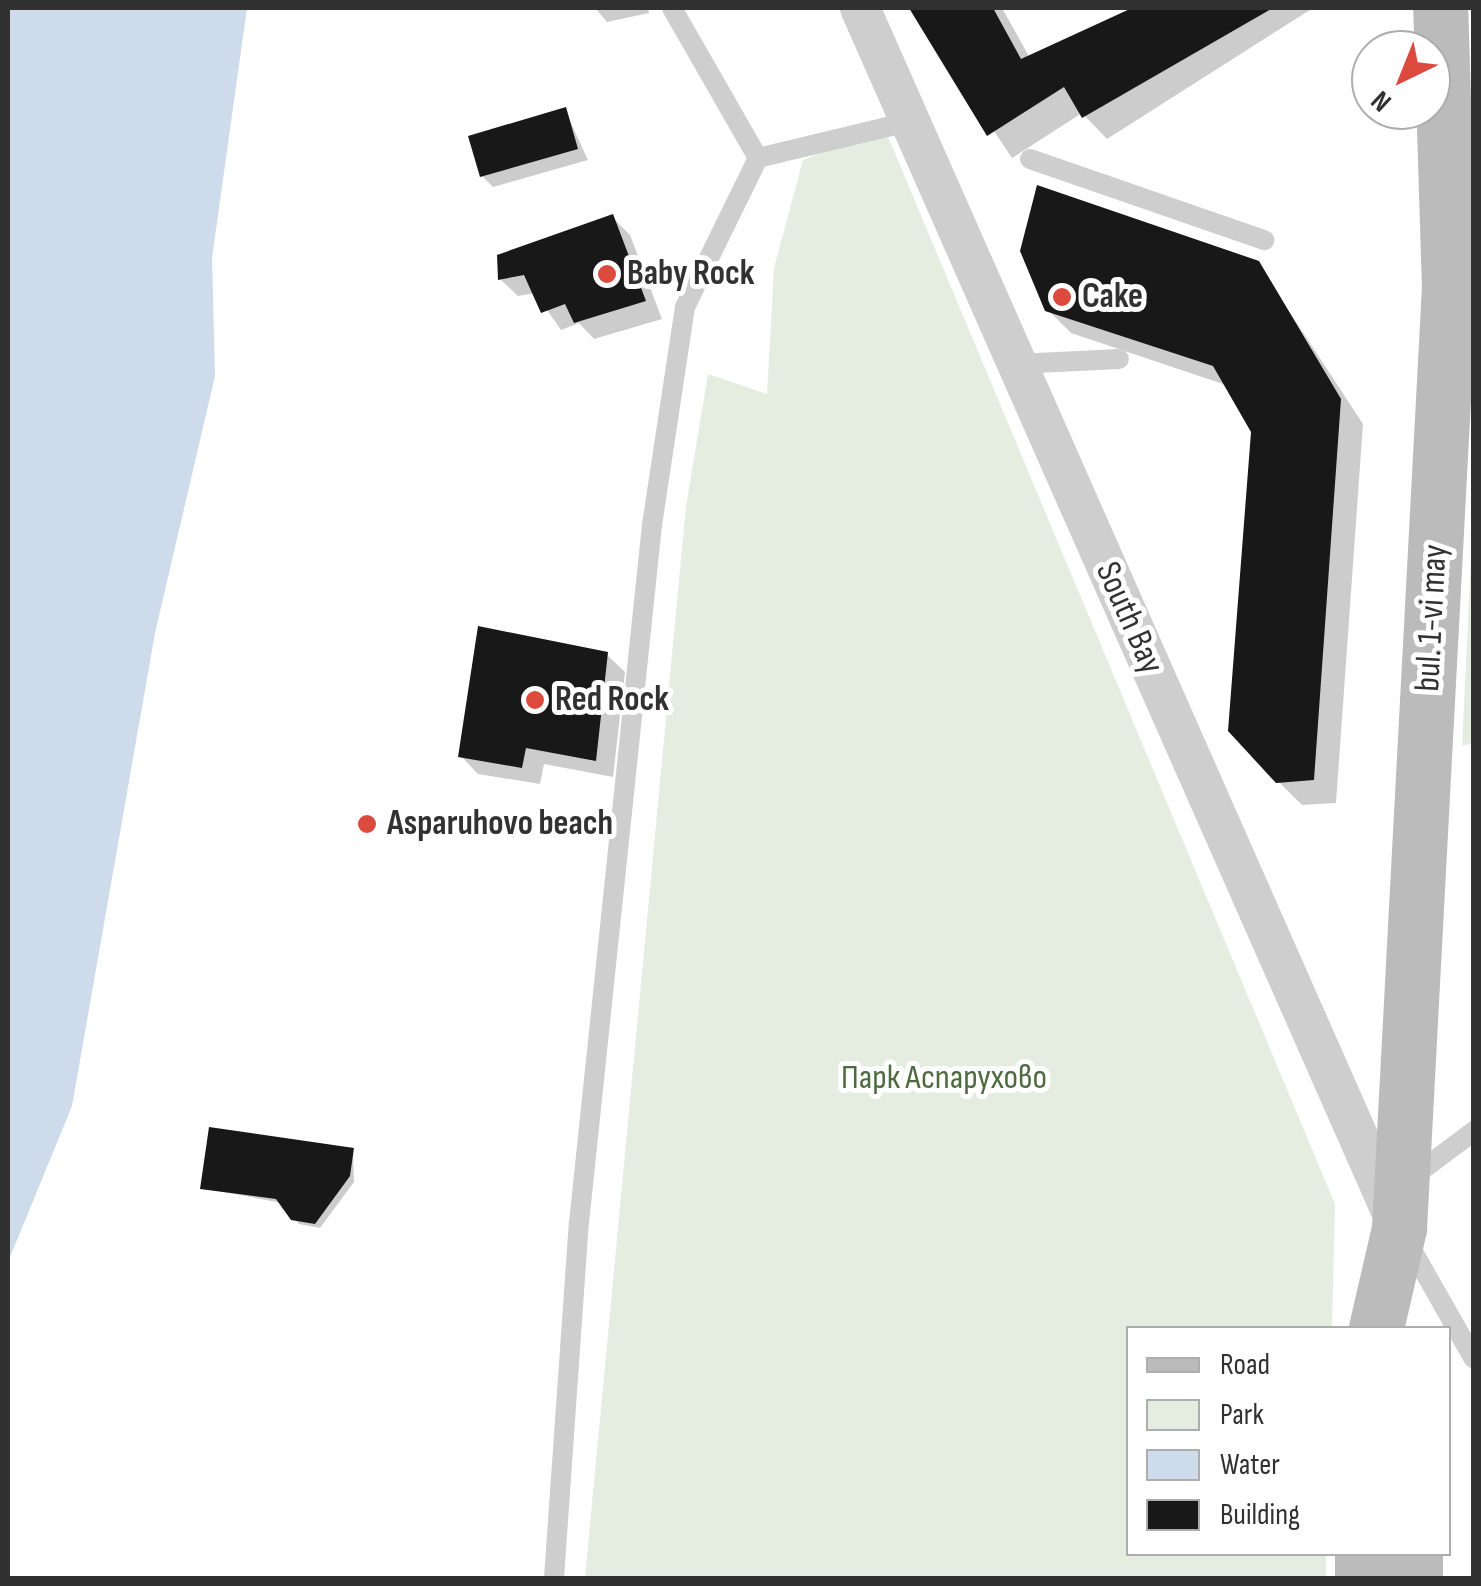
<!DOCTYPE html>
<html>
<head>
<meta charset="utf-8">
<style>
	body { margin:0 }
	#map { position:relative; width:1481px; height:1586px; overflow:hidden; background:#fff; font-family:"Sofia Sans Condensed",sans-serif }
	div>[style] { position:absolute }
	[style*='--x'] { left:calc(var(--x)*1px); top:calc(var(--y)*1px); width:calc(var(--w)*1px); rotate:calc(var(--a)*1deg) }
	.green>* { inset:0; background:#e5ede0 }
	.water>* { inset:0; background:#cddbeb }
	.shadow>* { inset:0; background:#0003 }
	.building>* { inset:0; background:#181818 }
	.service>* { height:20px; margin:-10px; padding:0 10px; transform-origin:10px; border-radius:10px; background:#cecece }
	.minor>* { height:40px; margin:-20px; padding:0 20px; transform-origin:20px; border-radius:20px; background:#cecece }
	.secondary>* { height:55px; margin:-27.5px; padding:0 27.5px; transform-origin:27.5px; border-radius:27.5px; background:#bbb }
	.dots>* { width:28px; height:28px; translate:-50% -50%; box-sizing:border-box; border:5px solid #fff; border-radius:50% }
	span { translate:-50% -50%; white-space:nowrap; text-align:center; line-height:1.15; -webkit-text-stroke:10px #fff; paint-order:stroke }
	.poi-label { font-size:35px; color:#313131; font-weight:700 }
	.left { translate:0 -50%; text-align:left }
	.street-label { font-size:35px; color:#313131 }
	.park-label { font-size:35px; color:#4e6b40 }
	.frame { position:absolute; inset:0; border:10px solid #313131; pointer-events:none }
	.legend { position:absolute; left:1126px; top:1326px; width:325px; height:230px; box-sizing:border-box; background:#fff; border:2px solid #adadad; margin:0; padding:12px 18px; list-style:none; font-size:30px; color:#313131 }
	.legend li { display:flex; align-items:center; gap:20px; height:50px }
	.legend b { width:50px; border:2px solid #adadad }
	.north { position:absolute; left:1351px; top:30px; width:100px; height:100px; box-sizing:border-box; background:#fff; border:2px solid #adadad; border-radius:50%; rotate:223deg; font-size:28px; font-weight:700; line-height:40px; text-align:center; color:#313131 }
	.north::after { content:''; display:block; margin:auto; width:35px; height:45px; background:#dc4a3e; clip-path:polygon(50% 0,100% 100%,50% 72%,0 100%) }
</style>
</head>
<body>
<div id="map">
	<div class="green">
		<div style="clip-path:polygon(884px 127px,1335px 1204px,1332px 1328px,1128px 1328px,1128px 1554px,1326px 1554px,1326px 1578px,585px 1578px,686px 506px,708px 374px,767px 394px,774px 268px,803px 160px)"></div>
		<div style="clip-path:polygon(1473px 516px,1473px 743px,1462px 746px)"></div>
	</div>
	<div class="water">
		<div style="clip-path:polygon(8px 8px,247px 8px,212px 258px,215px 376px,155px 633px,72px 1106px,8px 1262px)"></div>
	</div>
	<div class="shadow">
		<div style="clip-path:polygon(564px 8px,648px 8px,649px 13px,607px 22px,595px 8px)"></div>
		<div style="clip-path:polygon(912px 8px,1002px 8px,1030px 58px,1136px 8px,1313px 8px,1107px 139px,1082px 113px,1012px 158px)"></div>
		<div style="clip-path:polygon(565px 110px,588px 160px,493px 187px,482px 176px)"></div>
		<div style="clip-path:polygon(612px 217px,630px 235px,662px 319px,594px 339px,579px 323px,561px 330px,535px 293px,518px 296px,500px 279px)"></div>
		<div style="clip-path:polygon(1258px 264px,1363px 424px,1336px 803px,1302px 805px,1278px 781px,1253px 431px,1226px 385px,1071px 333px,1047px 309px)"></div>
		<div style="clip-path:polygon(607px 655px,625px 672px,613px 777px,544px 764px,540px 784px,478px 774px,461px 756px)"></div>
		<div style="clip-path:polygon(353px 1151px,354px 1182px,320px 1228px,299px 1224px,282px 1203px,203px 1188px)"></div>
	</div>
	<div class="building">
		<div style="clip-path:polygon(909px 8px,993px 8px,1021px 59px,1132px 8px,1273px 8px,1082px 118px,1064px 87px,987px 136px)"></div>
		<div style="clip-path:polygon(566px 107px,578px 149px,480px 177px,468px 136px)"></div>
		<div style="clip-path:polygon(1037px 185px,1259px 261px,1341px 399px,1314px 780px,1276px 783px,1228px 731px,1251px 432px,1213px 366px,1045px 311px,1020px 251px)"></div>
		<div style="clip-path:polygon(613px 214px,646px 301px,574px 323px,565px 304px,541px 313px,524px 275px,498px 280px,497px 255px)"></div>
		<div style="clip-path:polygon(478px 626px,608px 652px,596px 761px,526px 748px,522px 768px,458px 757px)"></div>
		<div style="clip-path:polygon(209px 1127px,354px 1148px,350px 1176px,315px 1224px,291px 1220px,276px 1199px,200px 1189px)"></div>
	</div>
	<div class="service">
		<div style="--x:672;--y:8;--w:173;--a:60.2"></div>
		<div style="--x:1030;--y:159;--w:248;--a:19.1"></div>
		<div style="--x:1016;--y:364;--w:103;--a:-2.8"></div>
		<div style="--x:1411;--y:1178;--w:79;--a:-36.7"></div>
		<div style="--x:1408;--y:1243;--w:133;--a:60.4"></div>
		<div style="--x:554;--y:1578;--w:356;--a:-86"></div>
		<div style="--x:579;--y:1223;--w:702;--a:-84.03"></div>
		<div style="--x:652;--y:525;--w:220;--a:-81.4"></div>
		<div style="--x:685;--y:307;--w:166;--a:-63.9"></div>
		<div style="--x:758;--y:158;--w:154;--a:-13.5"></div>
	</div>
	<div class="minor">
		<div style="--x:860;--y:8;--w:1325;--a:66.18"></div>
	</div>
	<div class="secondary">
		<div style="--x:1376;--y:1328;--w:103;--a:-77"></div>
		<div style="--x:1399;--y:1228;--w:941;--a:-86.96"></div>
		<div style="--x:1449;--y:288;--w:280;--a:-91.8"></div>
		<div style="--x:1415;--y:1554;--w:24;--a:90"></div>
		<div style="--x:1362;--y:1578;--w:24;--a:-90"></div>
	</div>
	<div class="dots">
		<div style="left:607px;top:274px;background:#dc4a3e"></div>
		<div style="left:1062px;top:297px;background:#dc4a3e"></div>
		<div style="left:535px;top:700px;background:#dc4a3e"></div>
		<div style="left:367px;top:824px;background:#dc4a3e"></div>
	</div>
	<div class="poi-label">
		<span class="left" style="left:627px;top:274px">Baby Rock</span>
		<span class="left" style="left:1082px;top:297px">Cake</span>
		<span class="left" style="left:555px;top:700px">Red Rock</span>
		<span class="left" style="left:387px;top:824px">Asparuhovo beach</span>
	</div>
	<div class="street-label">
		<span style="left:1129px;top:618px;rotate:66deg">South Bay</span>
		<span style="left:1432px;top:618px;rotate:-87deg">bul. 1-vi may</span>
	</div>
	<div class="park-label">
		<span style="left:944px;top:1078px">Парк Аспарухово</span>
	</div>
	<div class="frame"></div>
	<ul class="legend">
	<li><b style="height:12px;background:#bbb"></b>Road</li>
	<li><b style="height:28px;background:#e5ede0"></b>Park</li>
	<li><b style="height:28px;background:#cddbeb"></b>Water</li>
	<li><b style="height:28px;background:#181818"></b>Building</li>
	</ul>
	<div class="north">N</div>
</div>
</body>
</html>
